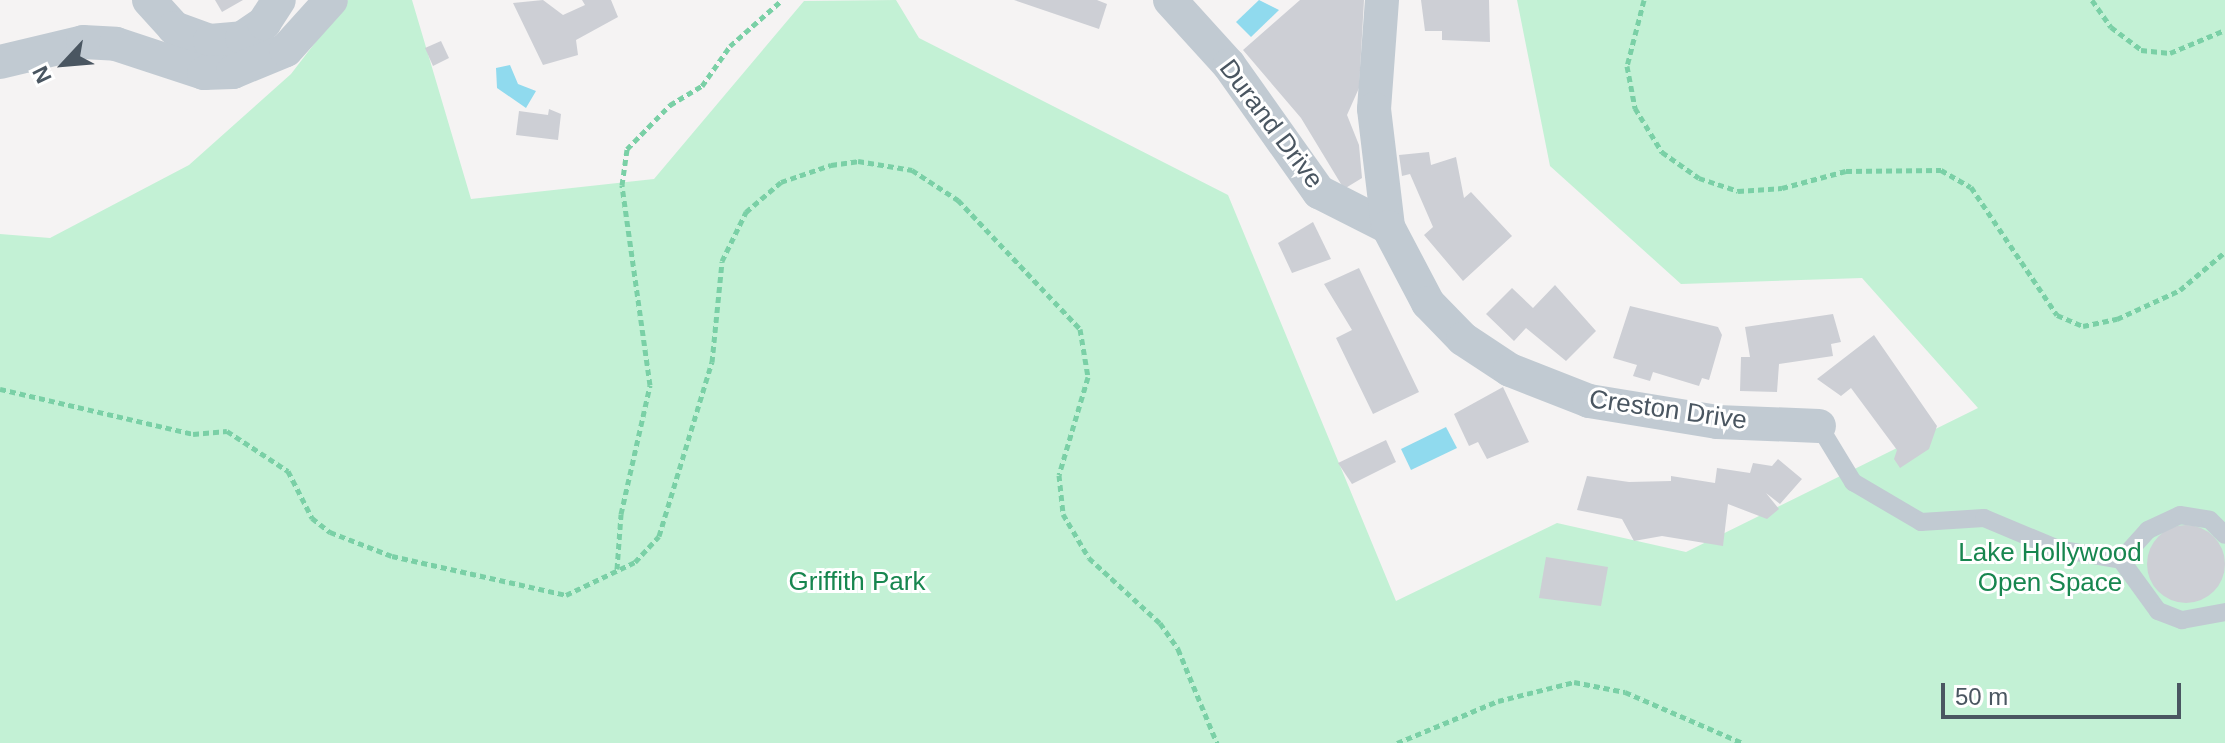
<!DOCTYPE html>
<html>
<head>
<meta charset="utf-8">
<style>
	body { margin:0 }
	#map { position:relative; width:2225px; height:743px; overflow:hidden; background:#f5f3f3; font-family:Arial,sans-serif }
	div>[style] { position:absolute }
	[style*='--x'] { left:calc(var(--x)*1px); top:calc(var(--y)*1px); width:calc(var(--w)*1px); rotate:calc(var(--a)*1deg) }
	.green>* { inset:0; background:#c3f1d5 }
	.water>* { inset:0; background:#90daee }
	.building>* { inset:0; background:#cdcfd5 }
	.round { border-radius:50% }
	.path>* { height:5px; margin-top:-2.5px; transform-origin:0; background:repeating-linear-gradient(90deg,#7ad0a6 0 6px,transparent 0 10px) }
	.lane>* { height:18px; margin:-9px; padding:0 9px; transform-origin:9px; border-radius:9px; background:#c1cad2 }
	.street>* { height:34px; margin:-17px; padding:0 17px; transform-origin:17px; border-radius:17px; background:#c1cad2 }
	span { translate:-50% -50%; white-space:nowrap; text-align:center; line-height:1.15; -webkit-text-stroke:6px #fff; paint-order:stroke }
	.street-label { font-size:26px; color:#4a5661 }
	.park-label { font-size:26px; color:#17864f }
	.north { position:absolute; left:24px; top:24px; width:80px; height:80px; -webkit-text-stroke:6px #fff; paint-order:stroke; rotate:244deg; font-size:22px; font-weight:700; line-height:32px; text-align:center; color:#4a5661 }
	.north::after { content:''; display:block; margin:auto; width:28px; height:36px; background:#4a5661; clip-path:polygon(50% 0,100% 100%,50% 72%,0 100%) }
	.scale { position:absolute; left:1941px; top:683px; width:240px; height:36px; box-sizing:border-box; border:4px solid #4a5661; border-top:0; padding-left:10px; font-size:24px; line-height:28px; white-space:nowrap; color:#4a5661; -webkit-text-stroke:6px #fff; paint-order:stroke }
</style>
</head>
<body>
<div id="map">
	<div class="green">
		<div style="clip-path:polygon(348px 0,412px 0,471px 199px,654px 179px,804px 1px,896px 0,919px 38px,1228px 195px,1396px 601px,1557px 523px,1686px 552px,1978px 408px,1862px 278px,1681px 284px,1550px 166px,1517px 0,2225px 0,2225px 743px,0 743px,0 234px,50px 238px,189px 165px,291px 74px)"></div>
	</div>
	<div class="water">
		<div style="clip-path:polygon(1259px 0,1279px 10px,1251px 37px,1236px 22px)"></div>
		<div style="clip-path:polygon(510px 65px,518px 84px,536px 91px,526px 108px,497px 88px,496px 68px)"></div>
		<div style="clip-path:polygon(1446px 427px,1457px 448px,1411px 470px,1401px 449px)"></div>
	</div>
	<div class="building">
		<div style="clip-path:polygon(215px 0,243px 0,222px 12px)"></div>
		<div style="clip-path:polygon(543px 0,563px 15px,585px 5px,582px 0,611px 0,618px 17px,576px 40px,578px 55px,543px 65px,513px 3px)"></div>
		<div style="clip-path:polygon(1014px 0,1097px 0,1107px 4px,1099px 29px)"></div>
		<div style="clip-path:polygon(1300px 0,1364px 0,1359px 88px,1347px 115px,1359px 145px,1362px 178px,1344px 189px,1301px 118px,1243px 50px)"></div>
		<div style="clip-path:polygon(1421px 0,1489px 0,1490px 42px,1442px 40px,1442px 31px,1425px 31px)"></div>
		<div style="clip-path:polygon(441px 41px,449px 58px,433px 66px,425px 48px)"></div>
		<div style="clip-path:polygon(549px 109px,561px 114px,558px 140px,516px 135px,519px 111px,548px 115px)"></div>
		<div style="clip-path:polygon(1429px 152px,1431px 165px,1456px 157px,1464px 198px,1471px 192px,1512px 236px,1463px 281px,1424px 235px,1433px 227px,1410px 174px,1402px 176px,1399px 155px)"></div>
		<div style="clip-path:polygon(1313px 222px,1331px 259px,1292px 273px,1278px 243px)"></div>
		<div style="clip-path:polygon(1359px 268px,1419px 392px,1373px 414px,1336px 338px,1352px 330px,1324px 284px)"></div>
		<div style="clip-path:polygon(1555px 285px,1596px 331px,1566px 361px,1526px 328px,1514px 341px,1486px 314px,1512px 288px,1533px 308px)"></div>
		<div style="clip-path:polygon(1630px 306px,1718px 327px,1722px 335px,1709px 380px,1702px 378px,1699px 386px,1653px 372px,1650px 381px,1633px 376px,1637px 365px,1613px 358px)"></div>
		<div style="clip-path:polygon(1833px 314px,1841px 342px,1831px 344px,1833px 356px,1779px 364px,1777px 392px,1740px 391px,1741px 357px,1750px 357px,1745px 327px)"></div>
		<div style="clip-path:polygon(1874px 335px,1937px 426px,1929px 449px,1900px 468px,1894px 459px,1897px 450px,1851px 388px,1841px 396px,1817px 379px)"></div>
		<div style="clip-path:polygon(1503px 387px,1529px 442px,1487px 459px,1478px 442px,1469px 446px,1454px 414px)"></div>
		<div style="clip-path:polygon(1386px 440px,1396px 462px,1352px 484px,1338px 463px)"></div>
		<div style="clip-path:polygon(1778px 459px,1802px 479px,1780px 504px,1766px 493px,1779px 509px,1767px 519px,1728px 504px,1723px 546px,1662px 536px,1634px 541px,1622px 519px,1577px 510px,1587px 476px,1629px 482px,1671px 481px,1671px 476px,1715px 483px,1717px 468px,1750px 473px,1753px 463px,1772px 466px)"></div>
		<div class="round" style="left:2147px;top:525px;width:78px;height:78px"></div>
		<div style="clip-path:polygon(1546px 557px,1608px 567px,1601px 606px,1539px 598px)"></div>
	</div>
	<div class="path">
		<div style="--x:1644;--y:0;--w:68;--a:104.4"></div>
		<div style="--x:1627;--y:66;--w:43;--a:79.2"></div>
		<div style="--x:1635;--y:108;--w:52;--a:58.5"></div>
		<div style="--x:1662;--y:152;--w:45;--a:35.1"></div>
		<div style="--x:1699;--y:178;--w:41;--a:18.4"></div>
		<div style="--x:1738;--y:191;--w:44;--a:-3.9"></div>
		<div style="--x:1782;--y:188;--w:66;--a:-14.9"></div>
		<div style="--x:1846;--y:171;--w:95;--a:-0.6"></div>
		<div style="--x:1941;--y:170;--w:34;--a:30"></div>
		<div style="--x:1971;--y:187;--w:154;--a:56.1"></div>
		<div style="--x:2057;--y:315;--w:28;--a:23"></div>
		<div style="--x:2083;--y:326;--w:35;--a:-12"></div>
		<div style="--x:2117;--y:319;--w:69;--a:-24.7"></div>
		<div style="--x:2180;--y:290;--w:59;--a:-40.2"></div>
		<div style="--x:2092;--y:0;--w:33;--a:55"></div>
		<div style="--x:2111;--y:27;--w:38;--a:37"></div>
		<div style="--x:2141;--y:50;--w:29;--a:6"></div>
		<div style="--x:2170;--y:53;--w:60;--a:-22.7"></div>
		<div style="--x:0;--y:389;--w:198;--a:13.1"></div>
		<div style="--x:193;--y:434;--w:34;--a:-5"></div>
		<div style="--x:227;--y:431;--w:73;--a:33.3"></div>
		<div style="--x:288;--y:471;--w:53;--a:62.9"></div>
		<div style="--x:312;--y:518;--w:23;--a:38"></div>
		<div style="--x:330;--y:532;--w:66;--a:21.2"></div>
		<div style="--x:392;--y:556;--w:178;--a:12.6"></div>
		<div style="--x:566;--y:595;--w:76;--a:-25.6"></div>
		<div style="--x:635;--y:562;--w:35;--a:-47"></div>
		<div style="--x:659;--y:536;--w:182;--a:-73.1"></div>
		<div style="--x:712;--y:362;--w:101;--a:-84.3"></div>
		<div style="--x:722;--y:261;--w:55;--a:-63.9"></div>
		<div style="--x:746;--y:212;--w:46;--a:-40.6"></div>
		<div style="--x:781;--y:182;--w:53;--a:-18.8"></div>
		<div style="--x:831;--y:165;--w:27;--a:-8"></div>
		<div style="--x:858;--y:161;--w:55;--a:9.5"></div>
		<div style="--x:912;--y:170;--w:55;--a:33.1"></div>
		<div style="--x:958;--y:200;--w:178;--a:46.6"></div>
		<div style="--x:1080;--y:329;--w:49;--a:80.5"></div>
		<div style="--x:1088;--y:377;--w:102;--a:106.5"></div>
		<div style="--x:1059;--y:475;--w:39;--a:84"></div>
		<div style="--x:1063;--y:514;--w:51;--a:59.4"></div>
		<div style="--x:1089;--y:558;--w:96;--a:42.5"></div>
		<div style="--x:1160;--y:623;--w:32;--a:55"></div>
		<div style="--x:1178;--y:649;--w:102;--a:67.5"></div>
		<div style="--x:617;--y:569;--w:55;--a:-85.8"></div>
		<div style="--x:621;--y:514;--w:132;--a:-77.3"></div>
		<div style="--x:650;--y:385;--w:202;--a:-98"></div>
		<div style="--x:622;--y:185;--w:36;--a:-82"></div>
		<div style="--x:627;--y:149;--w:62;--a:-45.7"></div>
		<div style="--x:670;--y:105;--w:37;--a:-31"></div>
		<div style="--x:702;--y:86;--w:49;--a:-55"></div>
		<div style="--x:730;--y:46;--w:69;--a:-41.5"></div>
		<div style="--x:1397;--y:743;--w:109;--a:-22.6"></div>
		<div style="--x:1498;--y:701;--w:78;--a:-14"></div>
		<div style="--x:1574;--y:682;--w:52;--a:11.1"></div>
		<div style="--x:1625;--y:692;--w:129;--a:23.4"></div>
	</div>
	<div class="lane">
		<div style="--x:1819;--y:426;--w:66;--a:58.7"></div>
		<div style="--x:1853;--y:482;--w:79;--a:30.5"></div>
		<div style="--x:1921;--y:522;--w:63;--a:-3.6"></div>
		<div style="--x:1984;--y:518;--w:80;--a:22.7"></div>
		<div style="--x:2058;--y:549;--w:64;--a:9.9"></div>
		<div style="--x:2121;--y:560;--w:63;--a:54"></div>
		<div style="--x:2158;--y:611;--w:26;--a:21"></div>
		<div style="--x:2182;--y:620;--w:44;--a:-10.5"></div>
		<div style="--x:2121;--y:560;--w:40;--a:-48"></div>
		<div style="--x:2148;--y:530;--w:35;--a:-25"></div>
		<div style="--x:2180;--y:515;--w:30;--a:9"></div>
		<div style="--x:2210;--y:520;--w:21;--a:45"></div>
	</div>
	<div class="street">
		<div style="--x:149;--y:0;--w:38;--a:48"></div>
		<div style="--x:174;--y:28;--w:38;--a:20"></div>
		<div style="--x:210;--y:41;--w:32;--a:-5"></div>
		<div style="--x:242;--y:38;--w:27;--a:-34"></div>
		<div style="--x:264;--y:23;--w:27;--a:-57"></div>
		<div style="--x:1170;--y:0;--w:88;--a:47.8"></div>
		<div style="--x:1229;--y:65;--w:156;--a:54.7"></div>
		<div style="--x:1319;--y:192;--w:77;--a:26.9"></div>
		<div style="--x:1382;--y:0;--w:109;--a:94.2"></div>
		<div style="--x:1374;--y:109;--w:119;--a:83.2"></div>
		<div style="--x:1388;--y:227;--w:86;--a:62.2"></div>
		<div style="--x:1428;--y:303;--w:50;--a:45.8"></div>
		<div style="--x:1463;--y:339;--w:56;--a:33.4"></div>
		<div style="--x:1510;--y:370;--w:85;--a:21.4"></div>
		<div style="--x:1589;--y:401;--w:130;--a:9.3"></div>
		<div style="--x:1717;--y:422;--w:102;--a:2.2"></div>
		<div style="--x:0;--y:62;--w:85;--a:-13.5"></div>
		<div style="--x:83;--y:42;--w:33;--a:3"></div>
		<div style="--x:116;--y:44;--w:93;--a:18.2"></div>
		<div style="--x:204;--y:73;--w:29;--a:-2"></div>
		<div style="--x:233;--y:72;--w:57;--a:-22.5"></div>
		<div style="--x:286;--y:50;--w:67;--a:-48"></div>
	</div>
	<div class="street-label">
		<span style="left:1271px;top:124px;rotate:53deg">Durand Drive</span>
		<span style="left:1668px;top:410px;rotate:8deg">Creston Drive</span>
	</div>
	<div class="park-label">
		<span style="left:2050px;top:568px">Lake Hollywood<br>Open Space</span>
		<span style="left:857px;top:582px">Griffith Park</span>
	</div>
	<div class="north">N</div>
	<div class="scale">50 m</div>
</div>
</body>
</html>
